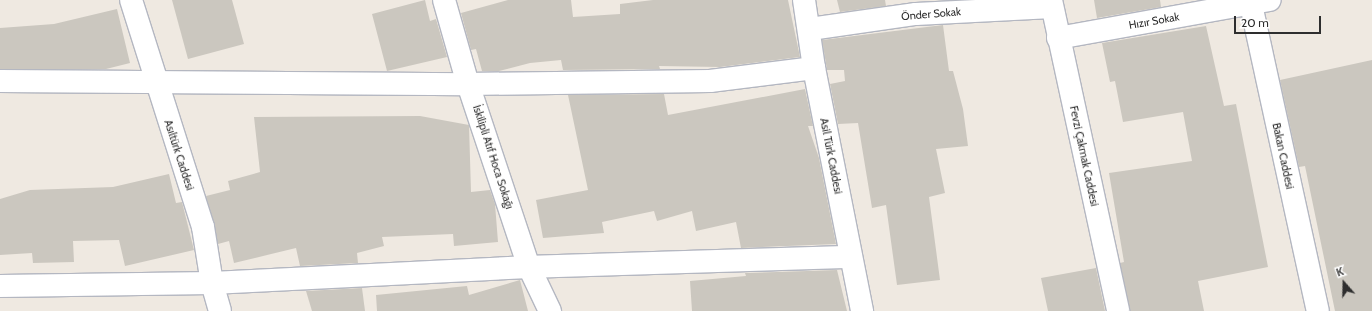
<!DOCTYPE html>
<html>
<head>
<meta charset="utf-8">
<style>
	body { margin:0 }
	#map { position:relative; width:1372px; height:311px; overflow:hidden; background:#efe9e1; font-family:Cabin,sans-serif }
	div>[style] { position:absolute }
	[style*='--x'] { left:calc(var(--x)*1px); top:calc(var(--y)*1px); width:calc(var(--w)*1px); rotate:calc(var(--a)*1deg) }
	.building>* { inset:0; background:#cbc7bf }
	.roads { filter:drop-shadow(1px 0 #b4b7c1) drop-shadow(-1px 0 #b4b7c1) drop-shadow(0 1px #b4b7c1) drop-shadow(0 -1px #b4b7c1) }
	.street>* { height:22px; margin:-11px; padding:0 11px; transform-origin:11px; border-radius:11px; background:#fff }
	.secondary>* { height:22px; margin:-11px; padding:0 11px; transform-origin:11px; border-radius:11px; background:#fff }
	span { translate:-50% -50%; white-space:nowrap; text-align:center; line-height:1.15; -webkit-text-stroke:4px #fff; paint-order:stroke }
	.street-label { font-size:11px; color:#2e2e2e }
	.north { position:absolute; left:1324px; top:263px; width:40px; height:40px; -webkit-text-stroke:3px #fff; paint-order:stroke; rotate:340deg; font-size:11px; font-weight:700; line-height:16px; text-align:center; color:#2e2e2e }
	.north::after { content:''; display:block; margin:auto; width:14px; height:18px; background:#2e2e2e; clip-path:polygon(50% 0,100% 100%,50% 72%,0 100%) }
	.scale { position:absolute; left:1234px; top:16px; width:87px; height:18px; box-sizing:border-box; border:2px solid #2e2e2e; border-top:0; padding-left:5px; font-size:12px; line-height:14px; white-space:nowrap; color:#2e2e2e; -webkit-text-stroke:3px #fff; paint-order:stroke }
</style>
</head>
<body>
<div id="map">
	<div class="building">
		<div style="clip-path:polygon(172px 0,232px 0,244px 44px,188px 59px)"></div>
		<div style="clip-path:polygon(425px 0,430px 21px,436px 19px,447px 57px,387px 71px,372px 14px)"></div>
		<div style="clip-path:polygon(508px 0,571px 0,573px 17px,620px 14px,620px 4px,653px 0,788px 0,800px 57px,720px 67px,659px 66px,660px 69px,563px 70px,561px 60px,530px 63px,499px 71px,482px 71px,476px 49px,471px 50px,461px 13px)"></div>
		<div style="clip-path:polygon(837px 0,885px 0,886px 6px,840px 12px)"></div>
		<div style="clip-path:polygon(1094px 0,1160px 0,1161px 7px,1097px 18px)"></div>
		<div style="clip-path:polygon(117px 9px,130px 63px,106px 69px,0 69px,0 28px,54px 24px)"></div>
		<div style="clip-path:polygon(943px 25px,949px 71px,953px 71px,963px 109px,968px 146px,936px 149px,945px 193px,929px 197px,940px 280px,897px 285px,886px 205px,872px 208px,858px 123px,838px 124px,830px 84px,845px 81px,844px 70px,827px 70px,822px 40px)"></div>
		<div style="clip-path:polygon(1206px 26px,1224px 106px,1236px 104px,1268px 267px,1198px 281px,1204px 311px,1130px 311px,1120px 263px,1124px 262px,1109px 173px,1192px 161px,1183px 112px,1123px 122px,1115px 81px,1110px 82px,1102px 43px)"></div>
		<div style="clip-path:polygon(1372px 60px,1372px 311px,1335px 311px,1305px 166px,1299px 167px,1280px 80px)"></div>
		<div style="clip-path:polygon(805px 89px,813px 126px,808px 126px,819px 158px,836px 244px,741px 248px,736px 222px,696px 231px,692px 211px,657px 221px,654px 211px,602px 222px,604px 233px,543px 238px,536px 200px,588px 190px,568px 95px,664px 94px,668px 115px)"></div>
		<div style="clip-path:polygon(420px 116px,469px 125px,471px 192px,490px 190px,495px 204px,498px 242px,454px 246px,453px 234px,382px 237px,384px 246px,357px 253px,358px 263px,300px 266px,296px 248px,234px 263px,229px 241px,218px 244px,206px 196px,230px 190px,228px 181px,260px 172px,254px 117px)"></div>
		<div style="clip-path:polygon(169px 174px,176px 203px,182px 202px,194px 250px,125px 266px,119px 240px,73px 241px,74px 262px,33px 263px,32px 253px,0 255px,0 199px,30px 190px,113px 187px)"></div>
		<div style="clip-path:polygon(1096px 268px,1105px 311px,1048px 311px,1041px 278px)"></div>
		<div style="clip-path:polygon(837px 270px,847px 311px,692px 311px,690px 281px,746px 276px,745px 273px)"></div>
		<div style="clip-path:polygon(520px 280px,528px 311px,377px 311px,376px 295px,467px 286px,469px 295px)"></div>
		<div style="clip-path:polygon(362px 288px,365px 311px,312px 311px,306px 291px)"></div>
	</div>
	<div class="roads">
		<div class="street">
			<div style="--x:131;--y:0;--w:238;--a:72.4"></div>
			<div style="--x:203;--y:227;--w:57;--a:80.9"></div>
			<div style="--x:212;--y:283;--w:29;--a:74"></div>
			<div style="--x:444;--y:0;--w:87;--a:74.1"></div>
			<div style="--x:468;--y:84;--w:193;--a:71.6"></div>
			<div style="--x:529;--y:267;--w:49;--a:64.5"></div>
			<div style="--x:1250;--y:0;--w:318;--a:77.7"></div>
			<div style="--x:810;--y:29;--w:107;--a:-8.1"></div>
			<div style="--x:916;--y:14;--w:136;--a:-2.9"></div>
			<div style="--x:1058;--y:38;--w:215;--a:-10.2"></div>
			<div style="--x:0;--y:81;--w:468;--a:0.4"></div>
			<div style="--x:468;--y:84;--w:242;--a:-0.7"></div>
			<div style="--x:710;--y:81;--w:105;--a:-7.1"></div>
			<div style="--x:0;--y:286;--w:212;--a:-0.8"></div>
			<div style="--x:212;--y:283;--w:317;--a:-2.9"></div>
			<div style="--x:529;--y:267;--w:321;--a:-1.8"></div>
		</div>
		<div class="secondary">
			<div style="--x:804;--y:0;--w:69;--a:81.6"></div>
			<div style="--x:814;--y:68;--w:248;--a:78.8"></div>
			<div style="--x:1051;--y:0;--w:318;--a:77.8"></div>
		</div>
	</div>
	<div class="street-label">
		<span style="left:931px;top:14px;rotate:-5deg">Önder Sokak</span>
		<span style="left:1154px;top:21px;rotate:-10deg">Hızır Sokak</span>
		<span style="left:179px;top:155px;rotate:72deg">Asıltürk Caddesi</span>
		<span style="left:831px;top:156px;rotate:79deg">Asil Türk Caddesi</span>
		<span style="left:1084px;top:156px;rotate:78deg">Fevzi Çakmak Caddesi</span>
		<span style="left:1283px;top:156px;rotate:78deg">Bakan Caddesi</span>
		<span style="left:493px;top:157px;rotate:72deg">İskilipli Atıf Hoca Sokağı</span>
	</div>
	<div class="north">K</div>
	<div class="scale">20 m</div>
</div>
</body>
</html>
